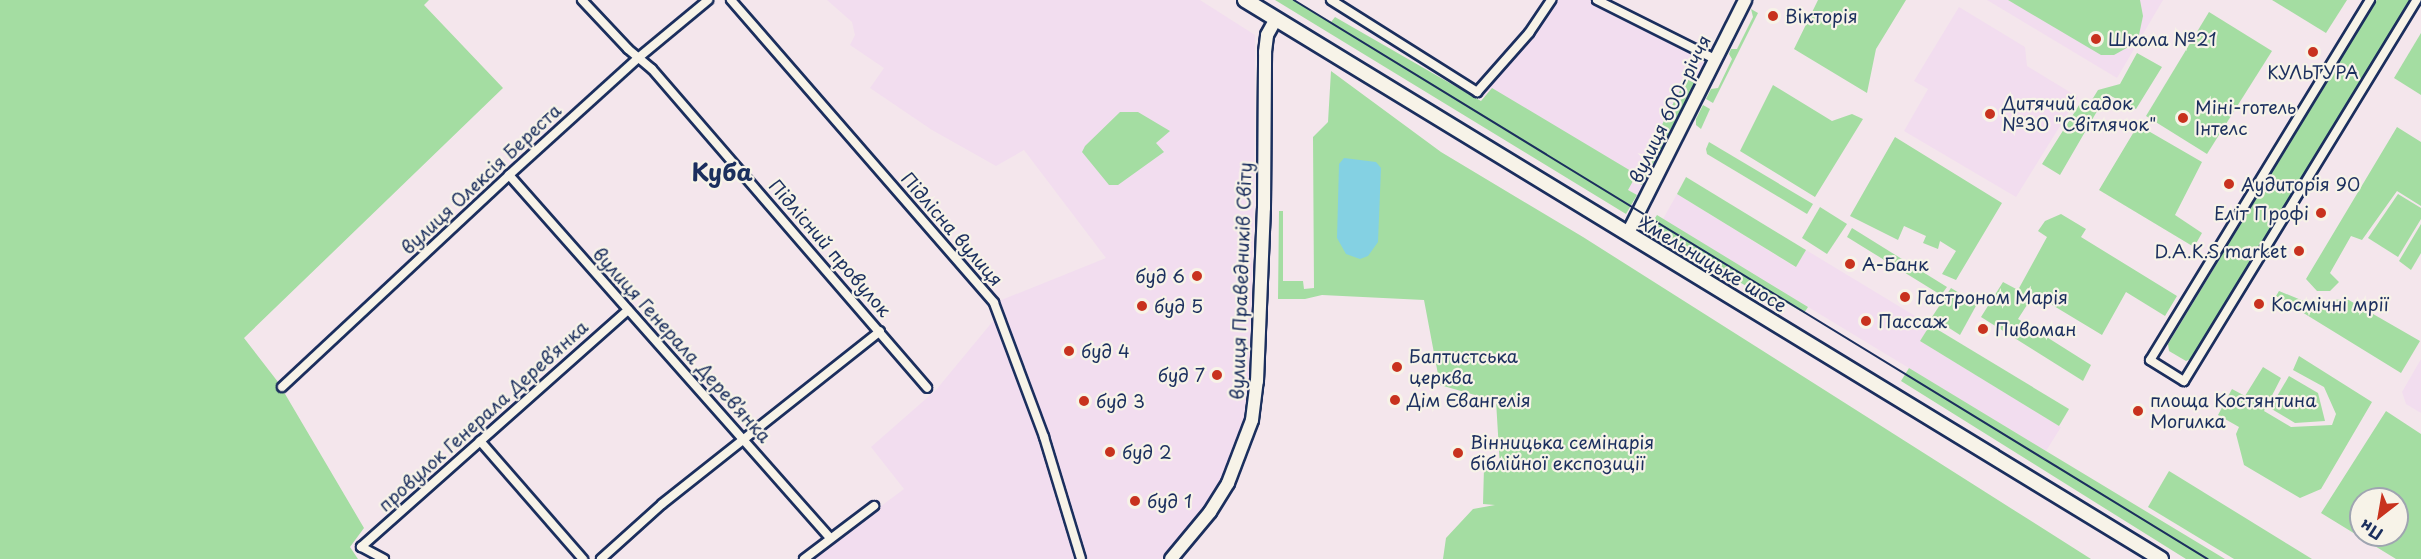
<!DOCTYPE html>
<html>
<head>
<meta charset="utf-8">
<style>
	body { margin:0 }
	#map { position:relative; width:2421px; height:559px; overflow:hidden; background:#f4e6ec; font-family:"Playpen Sans",sans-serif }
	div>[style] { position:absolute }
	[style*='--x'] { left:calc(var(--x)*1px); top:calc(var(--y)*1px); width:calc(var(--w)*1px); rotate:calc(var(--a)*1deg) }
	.built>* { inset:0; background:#f2ddef }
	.green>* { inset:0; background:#a4dda2 }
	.water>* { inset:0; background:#84d1e3 }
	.roads { filter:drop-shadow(2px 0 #1b2f5e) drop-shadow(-2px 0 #1b2f5e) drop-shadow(0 2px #1b2f5e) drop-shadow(0 -2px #1b2f5e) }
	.minor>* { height:8px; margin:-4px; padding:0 4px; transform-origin:4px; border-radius:4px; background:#f7f3e8 }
	.secondary>* { height:12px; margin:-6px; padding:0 6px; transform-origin:6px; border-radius:6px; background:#f7f3e8 }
	.primary>* { height:14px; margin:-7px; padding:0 7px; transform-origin:7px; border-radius:7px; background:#f7f3e8 }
	.tram>* { height:1.5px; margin:-0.75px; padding:0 0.75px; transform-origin:0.75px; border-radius:0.75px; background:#1b2f5e }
	.dots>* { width:16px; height:16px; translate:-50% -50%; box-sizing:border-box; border:3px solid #f7f3e8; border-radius:50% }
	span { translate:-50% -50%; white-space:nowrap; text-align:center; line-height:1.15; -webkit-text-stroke:4.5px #f7f3e8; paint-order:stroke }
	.poi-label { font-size:18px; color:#1b2f5e }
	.left { translate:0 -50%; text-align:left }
	.right { translate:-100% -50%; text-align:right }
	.street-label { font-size:18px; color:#1b2f5e }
	.district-label { font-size:24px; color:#1b2f5e; font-weight:700 }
	.north { position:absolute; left:2349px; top:487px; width:60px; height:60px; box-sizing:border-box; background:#f7f3e8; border:2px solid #9fa5b1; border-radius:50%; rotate:211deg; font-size:16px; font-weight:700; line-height:24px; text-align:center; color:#1b2f5e }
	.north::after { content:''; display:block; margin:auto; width:21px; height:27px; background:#c8321e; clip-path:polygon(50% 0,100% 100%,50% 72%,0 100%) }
</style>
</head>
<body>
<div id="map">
	<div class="built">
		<div style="clip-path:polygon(827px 0,1200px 0,1255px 35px,1254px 198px,1249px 379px,1245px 419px,1235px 455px,1206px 509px,1190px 532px,1161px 559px,810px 559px,904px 489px,871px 447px,936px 390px,998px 315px,994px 303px,1106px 258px,1024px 150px,996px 166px,932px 130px,870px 88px,884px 68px,850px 45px,855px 35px,852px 22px)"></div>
		<div style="clip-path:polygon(1551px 0,1597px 0,1708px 55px,1637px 195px,1628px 191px,1624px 180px,1477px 92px)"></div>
		<div style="clip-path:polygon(1987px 0,2163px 0,2117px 78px)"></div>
		<div style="clip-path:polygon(1959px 7px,2025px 47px,2027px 66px,2078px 97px,2016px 197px,1904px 131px,1928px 89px,1914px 81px)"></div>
		<div style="clip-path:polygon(1677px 194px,1795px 267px,1806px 250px,1930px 325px,1920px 341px,2061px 427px,2046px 451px,1663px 219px)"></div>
		<div style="clip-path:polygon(2421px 359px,2421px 413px,2406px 404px,2402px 392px)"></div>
	</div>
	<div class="green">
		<div style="clip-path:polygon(0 0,429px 0,424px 5px,503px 88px,244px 338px,278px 382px,364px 528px,350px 547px,358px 559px,0 559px)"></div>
		<div style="clip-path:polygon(1275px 0,1294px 0,1331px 22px,1335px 17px,1481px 101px,1492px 88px,1636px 174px,1686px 79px,1695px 83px,1642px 185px,1633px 181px,1628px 190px,1637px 195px,1626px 214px)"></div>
		<div style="clip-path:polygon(1818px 0,1906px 0,1876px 49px,1867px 93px,1794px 49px)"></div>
		<div style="clip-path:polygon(2008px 0,2140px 0,2143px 16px,2139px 35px,2132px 45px,2114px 55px,2101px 55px)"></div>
		<div style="clip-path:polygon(2272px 0,2347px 0,2326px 33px)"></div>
		<div style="clip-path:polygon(2377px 0,2411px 0,2193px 358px,2186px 361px,2169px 351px,2168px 344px)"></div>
		<div style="clip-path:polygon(1751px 9px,1758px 13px,1713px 103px,1706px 99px,1711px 89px,1718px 88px,1732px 59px,1729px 54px,1731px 49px,1737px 49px,1753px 17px)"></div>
		<div style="clip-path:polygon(2209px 12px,2272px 51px,2207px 154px,2146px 116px)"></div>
		<div style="clip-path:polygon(2421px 33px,2421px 95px,2394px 78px)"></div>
		<div style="clip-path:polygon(2137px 53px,2162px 67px,2136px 109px,2107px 94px,2060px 175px,2042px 164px,2081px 102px,2090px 103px,2098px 90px,2120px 84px)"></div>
		<div style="clip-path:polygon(1331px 71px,1441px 152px,1583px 237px,2091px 559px,1443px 559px,1446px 538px,1473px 509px,1495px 505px,1483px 504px,1484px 467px,1500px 467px,1496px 401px,1440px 385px,1424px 300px,1322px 295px,1305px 299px,1278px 299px,1279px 211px,1283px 211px,1283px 281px,1303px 281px,1304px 289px,1314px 288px,1313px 137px,1328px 122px)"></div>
		<div style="clip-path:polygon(1773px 85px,1832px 121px,1852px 114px,1863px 119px,1815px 197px,1740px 151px)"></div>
		<div style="clip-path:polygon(1703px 105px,1710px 109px,1701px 129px,1696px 125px,1696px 119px)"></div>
		<div style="clip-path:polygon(1120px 112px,1138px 112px,1170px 131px,1156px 143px,1164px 152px,1118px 185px,1109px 185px,1082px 152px,1085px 146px)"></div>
		<div style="clip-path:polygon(2138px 125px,2202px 162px,2175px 215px,2202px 233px,2194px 247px,2099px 190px)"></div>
		<div style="clip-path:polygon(2397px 127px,2421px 142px,2421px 206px,2397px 191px,2362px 240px,2351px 236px,2330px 273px,2339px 282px,2330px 291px,2317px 291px,2306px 279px)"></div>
		<div style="clip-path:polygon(1895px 137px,2002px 203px,1956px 280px,1942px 274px,1956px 251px,1940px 241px,1938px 249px,1923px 243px,1926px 236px,1904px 226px,1898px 240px,1850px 216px)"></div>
		<div style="clip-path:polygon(1709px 142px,1813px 204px,1807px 214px,1707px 154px,1706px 149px)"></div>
		<div style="clip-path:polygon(1686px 177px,1806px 250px,1796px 267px,1677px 194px)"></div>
		<div style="clip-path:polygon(2398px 194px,2421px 208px,2421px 219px,2398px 257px,2368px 238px)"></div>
		<div style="clip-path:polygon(1820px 207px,1847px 224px,1827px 254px,1802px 238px)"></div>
		<div style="clip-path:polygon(2061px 214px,2086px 229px,2081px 237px,2177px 296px,2165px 316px,2126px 292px,2102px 335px,2034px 294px,2018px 319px,2091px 365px,2083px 381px,1981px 317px,2003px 282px,2018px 290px,2047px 237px,2038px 231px,2045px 221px)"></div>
		<div style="clip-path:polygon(1657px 215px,1808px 307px,1804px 313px,1778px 298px,1774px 303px,1649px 227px)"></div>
		<div style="clip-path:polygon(2421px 224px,2421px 253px,2411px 270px,2399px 261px)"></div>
		<div style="clip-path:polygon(1852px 228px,1947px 287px,1941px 295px,1847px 237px)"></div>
		<div style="clip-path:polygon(1951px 288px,1977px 304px,1960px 335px,1932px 317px)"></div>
		<div style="clip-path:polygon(2279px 291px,2306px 302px,2347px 299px,2420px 341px,2401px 373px,2276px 296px)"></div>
		<div style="clip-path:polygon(1930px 325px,2069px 409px,2059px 426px,1920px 341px)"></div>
		<div style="clip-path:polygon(2299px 356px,2372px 402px,2321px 489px,2300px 498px,2244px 465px,2236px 434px,2239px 427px,2218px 415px,2232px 389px,2245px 396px,2263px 367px,2281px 378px,2264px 411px,2291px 427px,2332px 425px,2336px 414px,2324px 387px,2293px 370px)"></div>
		<div style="clip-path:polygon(1909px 368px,2046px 451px,2225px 559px,2186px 559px,1901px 381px)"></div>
		<div style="clip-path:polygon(2289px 376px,2318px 393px,2325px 421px,2295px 423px,2270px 408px)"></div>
		<div style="clip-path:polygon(evenodd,2386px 411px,2421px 434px,2421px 559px,2396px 559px,2321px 513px,2386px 411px,2361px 499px,2397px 499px,2397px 535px,2361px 535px,2361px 499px)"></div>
		<div style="clip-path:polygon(2169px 471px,2174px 474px,2312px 559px,2234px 559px,2148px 507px)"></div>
	</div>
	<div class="water">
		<div style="clip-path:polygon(1344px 158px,1376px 162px,1381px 168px,1378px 242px,1368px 256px,1360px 259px,1346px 254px,1337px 238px,1339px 164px)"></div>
	</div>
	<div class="roads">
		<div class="minor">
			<div style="--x:582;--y:0;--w:67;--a:46.8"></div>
			<div style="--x:628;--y:49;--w:31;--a:40"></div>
			<div style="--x:652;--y:69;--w:421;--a:49.2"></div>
			<div style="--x:731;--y:0;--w:401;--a:49"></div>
			<div style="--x:994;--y:303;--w:143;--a:69.5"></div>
			<div style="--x:1044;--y:437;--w:127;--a:73.1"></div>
			<div style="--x:1331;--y:0;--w:173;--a:32.2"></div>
			<div style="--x:1477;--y:92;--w:79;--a:-48.6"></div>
			<div style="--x:1529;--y:33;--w:40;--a:-56"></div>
			<div style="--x:1597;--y:0;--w:132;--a:26.6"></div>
			<div style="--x:2370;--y:0;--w:422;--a:121.4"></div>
			<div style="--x:2150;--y:360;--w:40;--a:32"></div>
			<div style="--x:2184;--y:381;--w:447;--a:-58.6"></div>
			<div style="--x:509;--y:175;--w:485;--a:48.5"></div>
			<div style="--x:282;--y:387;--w:311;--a:-43"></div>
			<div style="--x:509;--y:175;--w:174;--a:-42.2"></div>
			<div style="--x:638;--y:58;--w:91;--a:-39.6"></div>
			<div style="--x:480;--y:441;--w:157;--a:48.9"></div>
			<div style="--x:384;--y:559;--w:26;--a:-152"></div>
			<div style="--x:361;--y:547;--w:357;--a:-41.6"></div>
			<div style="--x:601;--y:559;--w:82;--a:-42"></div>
			<div style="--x:662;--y:504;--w:278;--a:-38.4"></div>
			<div style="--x:804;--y:559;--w:88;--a:-37.1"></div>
		</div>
		<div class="secondary">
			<div style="--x:1628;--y:233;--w:261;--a:-63.3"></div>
			<div style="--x:1171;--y:559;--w:61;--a:-50.3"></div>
			<div style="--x:1210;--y:512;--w:34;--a:-58"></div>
			<div style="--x:1228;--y:483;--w:67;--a:-69.1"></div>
			<div style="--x:1252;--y:420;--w:39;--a:-83"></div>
			<div style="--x:1257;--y:381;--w:173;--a:-87.7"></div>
			<div style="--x:1264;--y:208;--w:156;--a:-89.6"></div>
			<div style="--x:1265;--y:52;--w:17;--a:-83"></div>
			<div style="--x:1267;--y:35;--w:18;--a:-61"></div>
		</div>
		<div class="primary">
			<div style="--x:1245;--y:0;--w:1073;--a:31.39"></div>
		</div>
	</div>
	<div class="tram">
		<div style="--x:1294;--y:0;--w:1071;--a:31.45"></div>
	</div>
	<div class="dots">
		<div style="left:1773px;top:16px;background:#c8321e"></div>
		<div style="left:2096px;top:39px;background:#c8321e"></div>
		<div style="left:2313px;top:52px;background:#c8321e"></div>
		<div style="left:1990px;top:114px;background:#c8321e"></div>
		<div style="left:2183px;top:118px;background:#c8321e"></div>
		<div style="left:2229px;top:184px;background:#c8321e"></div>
		<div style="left:2321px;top:213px;background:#c8321e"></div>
		<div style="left:2299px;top:251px;background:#c8321e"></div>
		<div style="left:1850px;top:264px;background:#c8321e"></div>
		<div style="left:1197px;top:276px;background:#c8321e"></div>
		<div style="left:1905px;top:297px;background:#c8321e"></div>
		<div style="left:2259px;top:304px;background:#c8321e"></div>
		<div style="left:1142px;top:306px;background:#c8321e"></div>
		<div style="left:1866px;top:321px;background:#c8321e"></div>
		<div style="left:1983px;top:329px;background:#c8321e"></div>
		<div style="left:1069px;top:351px;background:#c8321e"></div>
		<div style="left:1397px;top:367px;background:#c8321e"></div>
		<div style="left:1217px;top:375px;background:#c8321e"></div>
		<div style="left:1395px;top:400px;background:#c8321e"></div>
		<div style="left:1084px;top:401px;background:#c8321e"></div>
		<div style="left:2138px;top:411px;background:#c8321e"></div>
		<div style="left:1110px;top:452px;background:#c8321e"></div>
		<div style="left:1458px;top:453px;background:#c8321e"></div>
		<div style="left:1135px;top:501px;background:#c8321e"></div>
	</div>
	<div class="poi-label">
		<span class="left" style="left:1785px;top:16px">Вікторія</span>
		<span class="left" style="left:2108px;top:39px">Школа №21</span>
		<span style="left:2313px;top:72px">КУЛЬТУРА</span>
		<span class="left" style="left:2002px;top:114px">Дитячий садок<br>№30 "Світлячок"</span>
		<span class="left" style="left:2195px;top:118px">Міні-готель<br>Інтелс</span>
		<span class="left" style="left:2241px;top:184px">Аудиторія 90</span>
		<span class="right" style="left:2309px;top:213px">Еліт Профі</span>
		<span class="right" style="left:2287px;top:251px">D.A.K.S market</span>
		<span class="left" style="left:1862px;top:264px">А-Банк</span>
		<span class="right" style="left:1185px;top:276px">буд 6</span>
		<span class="left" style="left:1917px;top:297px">Гастроном Марія</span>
		<span class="left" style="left:2271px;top:304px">Космічні мрії</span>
		<span class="left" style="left:1154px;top:306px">буд 5</span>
		<span class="left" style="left:1878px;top:321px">Пассаж</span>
		<span class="left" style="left:1995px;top:329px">Пивоман</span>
		<span class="left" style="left:1081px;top:351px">буд 4</span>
		<span class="left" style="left:1409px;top:367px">Баптистська<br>церква</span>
		<span class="right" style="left:1205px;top:375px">буд 7</span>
		<span class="left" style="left:1407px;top:400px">Дім Євангелія</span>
		<span class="left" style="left:1096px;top:401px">буд 3</span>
		<span class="left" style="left:2150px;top:411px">площа Костянтина<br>Могилка</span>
		<span class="left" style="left:1470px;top:453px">Вінницька семінарія<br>біблійної експозиції</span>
		<span class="left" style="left:1122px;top:452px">буд 2</span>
		<span class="left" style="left:1147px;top:501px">буд 1</span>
	</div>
	<div class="street-label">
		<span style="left:1670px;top:109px;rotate:-64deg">вулиця 600-річчя</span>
		<span style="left:481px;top:179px;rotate:-43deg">вулиця Олексія Береста</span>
		<span style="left:952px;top:229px;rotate:49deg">Підлісна вулиця</span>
		<span style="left:830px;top:248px;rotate:49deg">Підлісний провулок</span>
		<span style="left:1713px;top:264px;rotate:31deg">Хмельницьке шосе</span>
		<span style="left:1241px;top:281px;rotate:-88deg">вулиця Праведників Світу</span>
		<span style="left:682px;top:345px;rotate:48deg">вулиця Генерала Деревʼянка</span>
		<span style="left:483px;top:416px;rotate:-42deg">провулок Генерала Деревʼянка</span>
	</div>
	<div class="district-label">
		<span style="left:722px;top:172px">Куба</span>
	</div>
	<div class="north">Пн</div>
</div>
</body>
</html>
